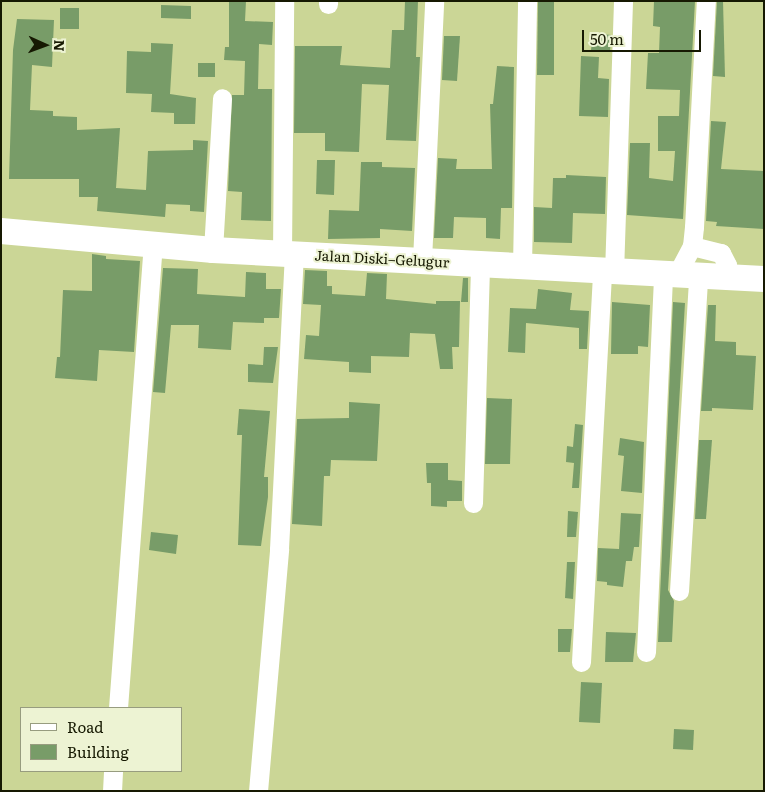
<!DOCTYPE html>
<html>
<head>
<meta charset="utf-8">
<style>
	body { margin:0 }
	#map { position:relative; width:765px; height:792px; overflow:hidden; background:#cbd696; font-family:Literata,serif }
	div>[style] { position:absolute }
	[style*='--x'] { left:calc(var(--x)*1px); top:calc(var(--y)*1px); width:calc(var(--w)*1px); rotate:calc(var(--a)*1deg) }
	.building>* { inset:0; background:#789c68 }
	.minor>* { height:19px; margin:-9.5px; padding:0 9.5px; transform-origin:9.5px; border-radius:9.5px; background:#fff }
	.secondary>* { height:26px; margin:-13px; padding:0 13px; transform-origin:13px; border-radius:13px; background:#fff }
	span { translate:-50% -50%; white-space:nowrap; text-align:center; line-height:1.15; -webkit-text-stroke:4px #edf3d3; paint-order:stroke }
	.street-label { font-size:14px; color:#161902 }
	.frame { position:absolute; inset:0; border:2px solid #161902; pointer-events:none }
	.legend { position:absolute; left:20px; top:707px; width:162px; height:65px; box-sizing:border-box; background:#edf3d3; border:1px solid #979c7f; margin:0; padding:6px 9px; list-style:none; font-size:15px; color:#161902 }
	.legend li { display:flex; align-items:center; gap:10px; height:25px }
	.legend b { width:25px; border:1px solid #979c7f }
	.north { position:absolute; left:20px; top:20px; width:50px; height:50px; -webkit-text-stroke:4px #edf3d3; paint-order:stroke; rotate:92deg; font-size:14px; font-weight:700; line-height:20px; text-align:center; color:#161902 }
	.north::after { content:''; display:block; margin:auto; width:18px; height:22px; background:#161902; clip-path:polygon(50% 0,100% 100%,50% 72%,0 100%) }
	.scale { position:absolute; left:582px; top:30px; width:119px; height:22px; box-sizing:border-box; border:2px solid #161902; border-top:0; padding-left:6px; font-size:15px; line-height:18px; white-space:nowrap; color:#161902; -webkit-text-stroke:4px #edf3d3; paint-order:stroke }
</style>
</head>
<body>
<div id="map">
	<div class="building">
		<div style="clip-path:polygon(229px 1px,246px 1px,245px 21px,273px 22px,272px 45px,259px 44px,258px 89px,272px 89px,271px 221px,241px 220px,242px 192px,228px 191px,232px 95px,244px 95px,245px 61px,224px 60px,225px 47px,229px 47px)"></div>
		<div style="clip-path:polygon(405px 1px,418px 1px,416px 57px,420px 57px,416px 141px,386px 140px,389px 85px,362px 84px,359px 152px,325px 151px,325px 133px,294px 133px,295px 46px,342px 46px,340px 65px,390px 68px,392px 30px,404px 30px)"></div>
		<div style="clip-path:polygon(538px 1px,554px 1px,554px 75px,537px 75px)"></div>
		<div style="clip-path:polygon(654px 1px,695px 1px,683px 219px,627px 215px,630px 143px,650px 143px,649px 178px,673px 181px,675px 151px,658px 151px,658px 116px,679px 116px,680px 90px,646px 89px,648px 53px,659px 53px,660px 27px,653px 26px)"></div>
		<div style="clip-path:polygon(717px 1px,723px 1px,725px 77px,713px 76px)"></div>
		<div style="clip-path:polygon(161px 5px,191px 6px,191px 19px,161px 18px)"></div>
		<div style="clip-path:polygon(60px 8px,79px 8px,79px 29px,60px 29px)"></div>
		<div style="clip-path:polygon(17px 19px,54px 20px,52px 67px,32px 65px,30px 110px,53px 111px,53px 116px,77px 117px,77px 130px,120px 128px,116px 188px,146px 190px,148px 151px,193px 150px,193px 140px,208px 141px,204px 212px,190px 211px,190px 205px,166px 204px,165px 217px,97px 211px,98px 197px,79px 197px,79px 179px,9px 179px,13px 50px)"></div>
		<div style="clip-path:polygon(593px 33px,611px 35px,610px 52px,591px 50px)"></div>
		<div style="clip-path:polygon(444px 36px,460px 36px,457px 81px,442px 80px)"></div>
		<div style="clip-path:polygon(151px 43px,173px 44px,170px 94px,196px 98px,195px 124px,174px 124px,174px 113px,151px 112px,152px 94px,126px 93px,127px 51px,151px 52px)"></div>
		<div style="clip-path:polygon(581px 56px,599px 57px,598px 78px,609px 79px,608px 117px,579px 116px)"></div>
		<div style="clip-path:polygon(198px 63px,215px 63px,215px 77px,198px 77px)"></div>
		<div style="clip-path:polygon(497px 66px,514px 67px,512px 208px,501px 208px,500px 239px,486px 238px,486px 218px,454px 217px,453px 238px,434px 238px,438px 158px,457px 159px,456px 169px,492px 169px,490px 104px,493px 104px)"></div>
		<div style="clip-path:polygon(711px 121px,726px 122px,721px 169px,764px 171px,764px 229px,716px 226px,717px 222px,706px 221px)"></div>
		<div style="clip-path:polygon(317px 160px,335px 160px,334px 195px,316px 194px)"></div>
		<div style="clip-path:polygon(361px 162px,382px 162px,382px 167px,415px 168px,412px 231px,380px 229px,380px 238px,328px 239px,329px 210px,359px 211px)"></div>
		<div style="clip-path:polygon(566px 175px,606px 177px,605px 214px,573px 213px,572px 243px,534px 242px,534px 207px,552px 208px,553px 178px,566px 178px)"></div>
		<div style="clip-path:polygon(92px 254px,106px 256px,106px 259px,140px 261px,134px 352px,99px 350px,97px 381px,55px 378px,57px 357px,60px 357px,63px 290px,92px 291px)"></div>
		<div style="clip-path:polygon(163px 268px,198px 269px,197px 294px,245px 297px,246px 272px,266px 273px,266px 289px,281px 289px,279px 318px,264px 318px,264px 323px,233px 322px,231px 350px,198px 348px,199px 325px,171px 325px,165px 393px,153px 392px)"></div>
		<div style="clip-path:polygon(305px 270px,327px 271px,327px 286px,332px 286px,332px 294px,365px 296px,367px 273px,387px 274px,386px 299px,436px 304px,436px 301px,460px 301px,459px 347px,452px 347px,453px 369px,440px 369px,435px 334px,410px 333px,409px 357px,371px 356px,371px 373px,349px 372px,349px 362px,304px 359px,306px 335px,319px 336px,321px 305px,303px 304px)"></div>
		<div style="clip-path:polygon(463px 278px,468px 278px,468px 302px,461px 302px)"></div>
		<div style="clip-path:polygon(538px 289px,572px 293px,570px 310px,589px 311px,587px 349px,579px 349px,579px 328px,526px 323px,525px 353px,508px 352px,510px 308px,536px 309px)"></div>
		<div style="clip-path:polygon(612px 302px,650px 305px,648px 347px,638px 346px,638px 354px,611px 354px)"></div>
		<div style="clip-path:polygon(673px 302px,685px 303px,668px 590px,674px 601px,672px 642px,658px 642px)"></div>
		<div style="clip-path:polygon(708px 305px,716px 305px,715px 341px,736px 342px,736px 355px,756px 356px,753px 410px,712px 408px,712px 411px,701px 411px)"></div>
		<div style="clip-path:polygon(264px 347px,278px 347px,273px 383px,248px 382px,248px 364px,263px 365px)"></div>
		<div style="clip-path:polygon(487px 398px,512px 399px,510px 464px,485px 464px)"></div>
		<div style="clip-path:polygon(349px 402px,380px 404px,377px 461px,331px 460px,330px 476px,324px 476px,322px 526px,292px 524px,297px 419px,349px 418px)"></div>
		<div style="clip-path:polygon(239px 409px,270px 411px,264px 477px,268px 477px,268px 497px,261px 546px,238px 545px,242px 435px,237px 435px)"></div>
		<div style="clip-path:polygon(575px 424px,583px 425px,579px 488px,572px 488px,574px 463px,566px 462px,567px 446px,573px 447px)"></div>
		<div style="clip-path:polygon(620px 438px,644px 442px,642px 493px,621px 491px,624px 456px,618px 455px)"></div>
		<div style="clip-path:polygon(699px 440px,712px 440px,706px 519px,695px 519px)"></div>
		<div style="clip-path:polygon(426px 463px,448px 463px,448px 480px,462px 481px,462px 501px,447px 501px,447px 507px,431px 506px,431px 483px,427px 483px)"></div>
		<div style="clip-path:polygon(568px 511px,578px 512px,576px 537px,567px 537px)"></div>
		<div style="clip-path:polygon(621px 513px,641px 514px,639px 547px,634px 547px,632px 561px,626px 561px,623px 587px,607px 585px,607px 582px,597px 581px,598px 548px,619px 549px)"></div>
		<div style="clip-path:polygon(151px 532px,178px 535px,176px 554px,149px 550px)"></div>
		<div style="clip-path:polygon(567px 562px,575px 562px,573px 599px,565px 598px)"></div>
		<div style="clip-path:polygon(558px 629px,572px 629px,570px 652px,558px 652px)"></div>
		<div style="clip-path:polygon(606px 632px,636px 633px,633px 662px,605px 662px)"></div>
		<div style="clip-path:polygon(581px 682px,602px 683px,600px 723px,579px 722px)"></div>
		<div style="clip-path:polygon(674px 729px,694px 730px,693px 750px,673px 749px)"></div>
	</div>
	<div class="minor">
		<div style="--x:328;--y:4;--w:3;--a:-90"></div>
		<div style="--x:692;--y:246;--w:30;--a:14"></div>
		<div style="--x:721;--y:253;--w:13;--a:63"></div>
		<div style="--x:727;--y:265;--w:13;--a:90"></div>
		<div style="--x:213;--y:250;--w:152;--a:-86.6"></div>
		<div style="--x:282;--y:254;--w:253;--a:-89.5"></div>
		<div style="--x:422;--y:260;--w:259;--a:-87.3"></div>
		<div style="--x:522;--y:266;--w:265;--a:-88.9"></div>
		<div style="--x:614;--y:273;--w:272;--a:-88.1"></div>
		<div style="--x:676;--y:276;--w:34;--a:-62"></div>
		<div style="--x:692;--y:246;--w:19;--a:-84"></div>
		<div style="--x:694;--y:227;--w:226;--a:-87"></div>
		<div style="--x:473;--y:503;--w:239;--a:-88.3"></div>
		<div style="--x:679;--y:591;--w:315;--a:-86.5"></div>
		<div style="--x:646;--y:652;--w:377;--a:-87.4"></div>
		<div style="--x:581;--y:662;--w:391;--a:-86.9"></div>
		<div style="--x:118;--y:708;--w:464;--a:-85.7"></div>
		<div style="--x:112;--y:791;--w:20;--a:-87"></div>
		<div style="--x:258;--y:791;--w:243;--a:-85"></div>
		<div style="--x:279;--y:549;--w:296;--a:-87.1"></div>
	</div>
	<div class="secondary">
		<div style="--x:1;--y:231;--w:213;--a:5.1"></div>
		<div style="--x:213;--y:250;--w:552;--a:3.01"></div>
	</div>
	<div class="street-label">
		<span style="left:382px;top:258px;rotate:3deg">Jalan Diski–Gelugur</span>
	</div>
	<div class="frame"></div>
	<ul class="legend">
	<li><b style="height:6px;background:#fff"></b>Road</li>
	<li><b style="height:14px;background:#789c68"></b>Building</li>
	</ul>
	<div class="north">N</div>
	<div class="scale">50 m</div>
</div>
</body>
</html>
